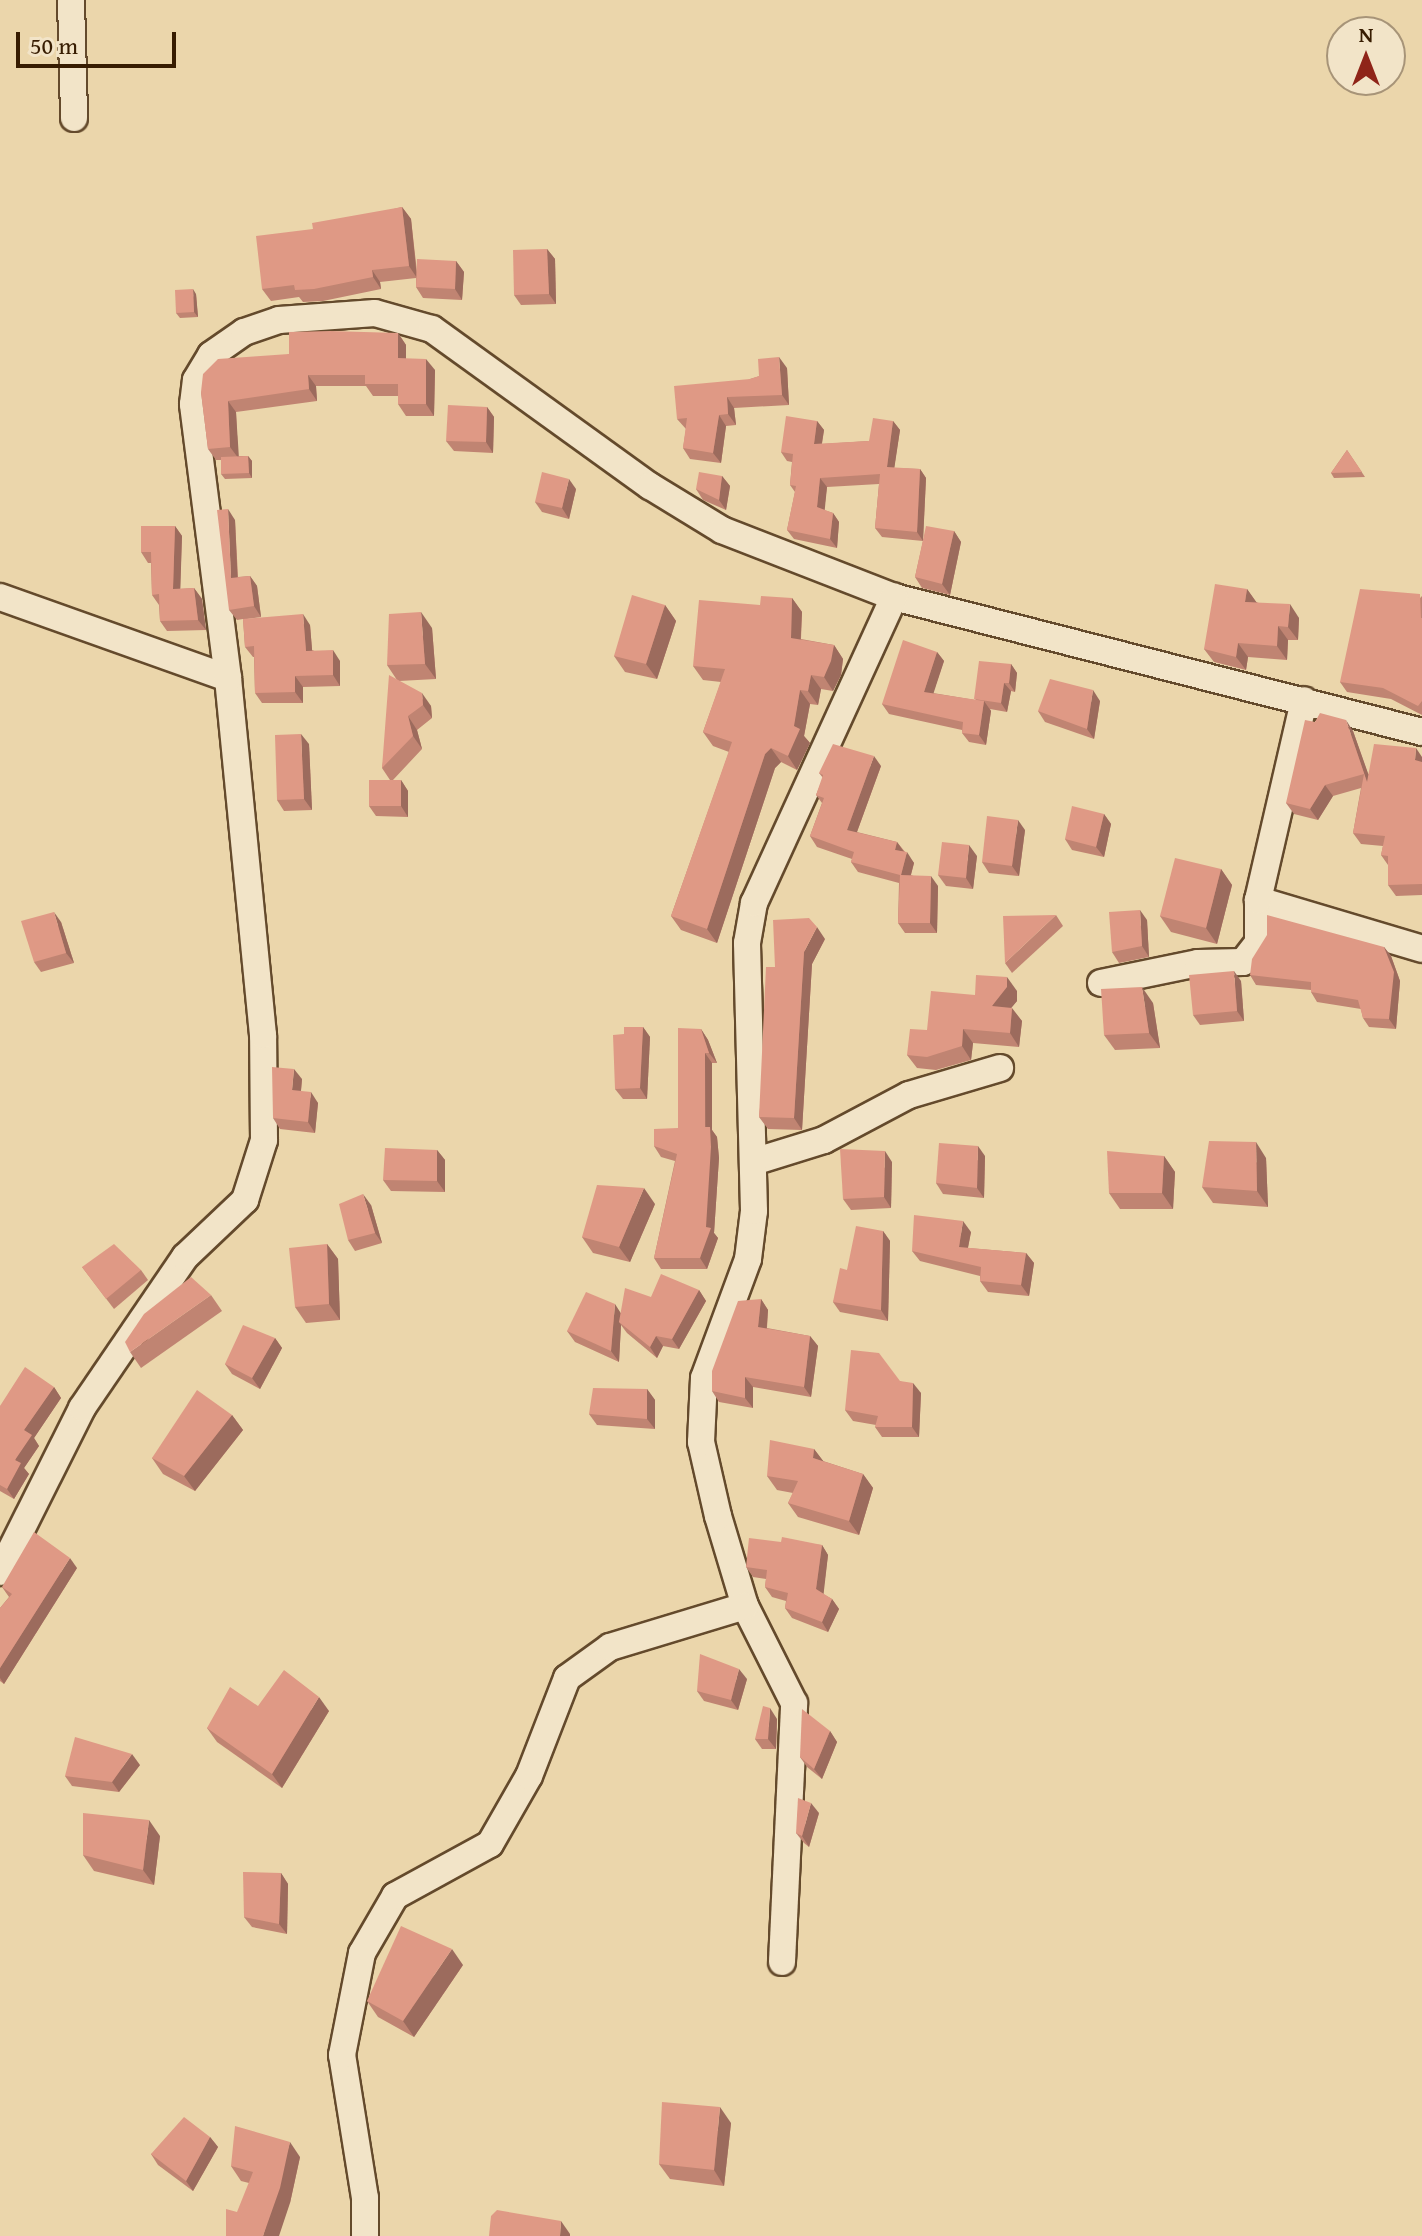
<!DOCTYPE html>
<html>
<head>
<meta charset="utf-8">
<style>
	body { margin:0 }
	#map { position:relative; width:1422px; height:2236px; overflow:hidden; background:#ebd6ab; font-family:"Gentium Book Plus",serif }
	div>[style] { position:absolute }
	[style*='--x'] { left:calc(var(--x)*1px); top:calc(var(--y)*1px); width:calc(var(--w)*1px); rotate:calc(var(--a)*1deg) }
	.roads { filter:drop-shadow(2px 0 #644a2c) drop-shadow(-2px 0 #644a2c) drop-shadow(0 2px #644a2c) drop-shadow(0 -2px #644a2c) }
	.minor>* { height:26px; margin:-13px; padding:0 13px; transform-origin:13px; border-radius:13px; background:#f2e4c8 }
	.wall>* { inset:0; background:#c08472 }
	.shaded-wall>* { inset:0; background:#9c6b5d }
	.building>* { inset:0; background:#df9985 }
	span { translate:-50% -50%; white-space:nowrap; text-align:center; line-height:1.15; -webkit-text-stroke:6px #f2e4c8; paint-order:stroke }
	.north { position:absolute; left:1326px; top:16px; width:80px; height:80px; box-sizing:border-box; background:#f2e4c8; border:2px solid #a79478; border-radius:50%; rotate:0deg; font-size:22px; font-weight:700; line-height:32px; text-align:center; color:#371c01 }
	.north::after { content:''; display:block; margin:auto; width:28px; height:36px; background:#8f2418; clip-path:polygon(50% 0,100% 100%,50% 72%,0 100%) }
	.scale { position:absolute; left:16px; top:32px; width:160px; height:36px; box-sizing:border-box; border:4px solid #371c01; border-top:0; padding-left:10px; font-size:24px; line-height:28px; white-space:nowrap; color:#371c01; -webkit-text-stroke:6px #f2e4c8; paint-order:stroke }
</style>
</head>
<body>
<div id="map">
	<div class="roads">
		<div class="minor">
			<div style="--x:71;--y:0;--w:118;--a:88.5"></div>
			<div style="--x:0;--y:597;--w:242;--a:19.6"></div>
			<div style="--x:1258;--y:900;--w:171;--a:16.6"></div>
			<div style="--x:1101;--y:983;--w:99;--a:-11.7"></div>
			<div style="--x:1198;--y:963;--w:45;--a:-1.3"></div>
			<div style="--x:1243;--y:962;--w:24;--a:-52"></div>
			<div style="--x:1258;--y:943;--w:43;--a:-90"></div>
			<div style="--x:1258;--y:900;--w:205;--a:-77"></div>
			<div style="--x:753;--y:1162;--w:74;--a:-17.2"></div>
			<div style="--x:824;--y:1140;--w:96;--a:-27.9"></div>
			<div style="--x:909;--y:1095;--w:95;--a:-16.5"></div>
			<div style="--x:0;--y:1572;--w:183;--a:-63.4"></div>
			<div style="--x:82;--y:1408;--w:183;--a:-55.7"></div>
			<div style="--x:185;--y:1257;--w:83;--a:-43.5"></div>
			<div style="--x:245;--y:1200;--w:63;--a:-72.4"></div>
			<div style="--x:264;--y:1140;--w:105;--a:-90.5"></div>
			<div style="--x:263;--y:1035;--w:359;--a:-95.6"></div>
			<div style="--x:228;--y:678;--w:276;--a:-97.3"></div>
			<div style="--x:193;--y:404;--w:24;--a:-83"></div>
			<div style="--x:196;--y:380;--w:29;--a:-59"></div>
			<div style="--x:211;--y:355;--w:40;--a:-34.9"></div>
			<div style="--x:244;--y:332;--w:37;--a:-19"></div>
			<div style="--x:279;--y:320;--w:96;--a:-4.2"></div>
			<div style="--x:375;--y:313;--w:59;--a:15.7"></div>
			<div style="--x:432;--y:329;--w:269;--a:35.8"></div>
			<div style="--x:650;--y:486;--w:84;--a:31.4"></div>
			<div style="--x:722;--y:530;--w:185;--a:21.3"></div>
			<div style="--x:894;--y:597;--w:545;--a:14.34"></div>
			<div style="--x:782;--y:1962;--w:259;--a:-87.3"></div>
			<div style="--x:794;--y:1703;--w:109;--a:-116.8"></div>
			<div style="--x:745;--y:1606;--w:94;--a:-106.7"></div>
			<div style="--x:718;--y:1516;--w:76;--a:-102.9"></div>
			<div style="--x:701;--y:1442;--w:64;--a:-87.3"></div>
			<div style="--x:704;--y:1378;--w:127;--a:-69.7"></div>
			<div style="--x:748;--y:1259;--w:48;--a:-82.9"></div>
			<div style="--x:754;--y:1211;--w:268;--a:-91.5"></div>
			<div style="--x:747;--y:943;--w:41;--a:-80.1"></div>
			<div style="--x:754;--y:903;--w:337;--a:-65.4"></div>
			<div style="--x:365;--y:2236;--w:38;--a:-90"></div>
			<div style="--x:365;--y:2198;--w:145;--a:-99.1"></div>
			<div style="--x:342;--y:2055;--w:104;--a:-78.9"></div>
			<div style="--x:362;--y:1953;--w:66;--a:-59.9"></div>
			<div style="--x:395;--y:1896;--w:108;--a:-28.7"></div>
			<div style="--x:490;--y:1844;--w:78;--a:-60.2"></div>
			<div style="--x:529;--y:1776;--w:105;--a:-68.8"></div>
			<div style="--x:567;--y:1678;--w:53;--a:-35.8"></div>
			<div style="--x:610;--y:1647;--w:141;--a:-16.9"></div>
		</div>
	</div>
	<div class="wall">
		<div style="clip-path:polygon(402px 207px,411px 219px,417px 272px,456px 261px,464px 272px,462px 300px,423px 298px,416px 287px,416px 278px,380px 282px,381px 289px,323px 301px,303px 302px,299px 297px,271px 301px,262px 289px,313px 229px)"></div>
		<div style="clip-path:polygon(547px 249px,555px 259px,556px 304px,521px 305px,514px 295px)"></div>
		<div style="clip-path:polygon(196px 294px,198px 317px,180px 318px,176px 313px)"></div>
		<div style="clip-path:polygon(398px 333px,406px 345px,406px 359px,435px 370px,434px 416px,406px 416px,398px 404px,398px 396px,373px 396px,366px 386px,316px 386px,317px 401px,236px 412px,238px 456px,248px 456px,252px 461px,252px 478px,225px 479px,221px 474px,221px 460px,216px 460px,208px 449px,201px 392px,289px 354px)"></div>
		<div style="clip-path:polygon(787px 368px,789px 405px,734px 408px,736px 425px,726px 426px,721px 463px,690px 459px,683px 448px,686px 429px,677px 419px,750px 379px)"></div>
		<div style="clip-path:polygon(487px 407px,494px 417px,493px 453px,454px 451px,446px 441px)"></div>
		<div style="clip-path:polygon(817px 421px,824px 430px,822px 444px,869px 441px,893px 421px,900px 430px,894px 468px,920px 469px,926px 478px,923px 539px,954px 531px,961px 542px,950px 595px,922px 588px,915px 577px,923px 541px,882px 537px,875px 528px,879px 484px,827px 487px,824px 510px,833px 513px,839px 522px,837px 548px,794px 539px,787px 530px,795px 492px,790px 485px,792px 462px,787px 461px,781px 452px)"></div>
		<div style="clip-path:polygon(1347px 450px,1365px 477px,1334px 478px,1331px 473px)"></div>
		<div style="clip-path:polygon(722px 476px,730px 486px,726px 510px,703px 500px,696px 489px)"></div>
		<div style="clip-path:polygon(576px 489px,569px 519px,542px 512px,535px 502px)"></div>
		<div style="clip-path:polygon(235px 520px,238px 577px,250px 576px,257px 586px,261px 617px,247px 619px,310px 625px,312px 650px,340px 661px,340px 686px,303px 687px,303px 703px,262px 703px,255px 693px,254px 657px,253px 657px,245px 647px,243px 619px,237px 620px,229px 610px)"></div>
		<div style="clip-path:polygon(175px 526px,182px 536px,180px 589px,194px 588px,202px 599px,206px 630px,167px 631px,160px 621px,159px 605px,152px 595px,151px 563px,148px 563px,141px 552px)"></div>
		<div style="clip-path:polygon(1247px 589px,1256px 602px,1299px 618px,1298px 640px,1288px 640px,1287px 660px,1248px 657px,1246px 670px,1214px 662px,1204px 649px)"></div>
		<div style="clip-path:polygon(1422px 596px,1422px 715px,1391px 699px,1347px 692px,1340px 682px)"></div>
		<div style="clip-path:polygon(792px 598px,802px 612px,801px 639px,834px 645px,843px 659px,841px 675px,833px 691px,821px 689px,818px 705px,810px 704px,804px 736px,810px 743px,797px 770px,781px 762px,775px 768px,717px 943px,681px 930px,671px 916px,729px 752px,713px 746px,703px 732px,721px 682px,703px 680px,693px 666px,760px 605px)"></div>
		<div style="clip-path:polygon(665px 605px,676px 621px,657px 679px,625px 672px,614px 656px)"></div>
		<div style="clip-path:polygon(432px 628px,436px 679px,399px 681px,431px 706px,432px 718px,417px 730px,422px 749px,393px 780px,401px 780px,408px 791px,408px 817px,376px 816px,369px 806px,390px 780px,382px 768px,397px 680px,387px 665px)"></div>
		<div style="clip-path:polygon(937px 652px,944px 661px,933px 693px,975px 700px,1011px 664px,1017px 673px,1015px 692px,1011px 691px,1007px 712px,990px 709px,991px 711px,986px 745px,969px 742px,962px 733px,962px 730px,889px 714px,882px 704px)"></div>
		<div style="clip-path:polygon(1100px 701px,1094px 739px,1045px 722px,1038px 711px)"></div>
		<div style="clip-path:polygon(1353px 731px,1368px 774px,1422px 757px,1422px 895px,1396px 896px,1388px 885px,1388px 865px,1381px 855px,1383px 846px,1361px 844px,1353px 833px,1361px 788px,1333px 796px,1318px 820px,1294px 814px,1286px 803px)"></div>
		<div style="clip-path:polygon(309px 744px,312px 810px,284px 811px,277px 800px)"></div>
		<div style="clip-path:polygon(881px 766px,857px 832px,897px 842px,914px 863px,911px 875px,938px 886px,937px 933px,905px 933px,898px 923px,899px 883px,858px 872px,851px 862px,852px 859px,817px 847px,810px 836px,822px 803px,816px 795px,823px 778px,819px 773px)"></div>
		<div style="clip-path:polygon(1104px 814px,1111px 824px,1104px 857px,1072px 850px,1065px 839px)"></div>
		<div style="clip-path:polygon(1025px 830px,1019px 876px,989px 873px,982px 862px)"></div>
		<div style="clip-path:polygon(977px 856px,973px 889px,946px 886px,938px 875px)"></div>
		<div style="clip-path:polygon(1221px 869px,1232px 885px,1217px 944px,1171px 932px,1160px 916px)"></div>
		<div style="clip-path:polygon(1056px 915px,1063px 926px,1012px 973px,1005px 963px)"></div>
		<div style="clip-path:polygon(1147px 920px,1149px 957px,1119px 963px,1112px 952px)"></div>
		<div style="clip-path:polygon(61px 922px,74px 963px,41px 972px,34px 962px)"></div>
		<div style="clip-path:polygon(825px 939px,812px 964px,802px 1130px,768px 1129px,759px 1117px,775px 967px)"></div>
		<div style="clip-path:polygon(1384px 947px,1391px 956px,1400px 981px,1396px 1029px,1369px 1027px,1363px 1018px,1361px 1009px,1317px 1002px,1311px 992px,1311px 990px,1256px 985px,1250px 975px)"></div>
		<div style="clip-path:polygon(1241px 981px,1244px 1021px,1200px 1025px,1193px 1015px)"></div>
		<div style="clip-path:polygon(1017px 991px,1017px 1001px,1011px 1008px,1022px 1021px,1019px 1047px,973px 1043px,971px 1060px,936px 1070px,917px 1068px,907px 1055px,927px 1030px,975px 995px)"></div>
		<div style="clip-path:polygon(1153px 1003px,1160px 1048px,1115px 1050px,1104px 1035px)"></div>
		<div style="clip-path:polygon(643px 1027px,650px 1037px,647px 1099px,623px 1099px,615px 1089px,624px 1034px)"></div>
		<div style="clip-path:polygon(701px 1029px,708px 1040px,717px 1063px,712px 1063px,712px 1130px,717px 1137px,719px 1158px,714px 1233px,718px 1238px,707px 1269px,661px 1269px,654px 1258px,675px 1161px,661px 1157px,654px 1146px,678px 1128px)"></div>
		<div style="clip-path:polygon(302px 1079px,301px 1091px,318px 1103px,315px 1133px,280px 1129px,273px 1118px)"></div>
		<div style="clip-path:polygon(437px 1150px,445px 1160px,445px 1192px,391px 1191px,383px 1180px)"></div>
		<div style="clip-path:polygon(985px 1156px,984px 1198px,943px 1194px,936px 1183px)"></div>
		<div style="clip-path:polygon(1164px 1156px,1175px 1172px,1173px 1209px,1120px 1209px,1109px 1193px)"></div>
		<div style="clip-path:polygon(1266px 1158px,1268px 1207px,1213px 1203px,1202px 1187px)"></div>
		<div style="clip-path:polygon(892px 1162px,891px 1208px,851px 1210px,843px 1199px)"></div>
		<div style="clip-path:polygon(655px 1204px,630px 1262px,593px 1253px,582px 1237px)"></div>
		<div style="clip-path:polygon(371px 1205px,382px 1243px,355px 1251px,348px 1240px)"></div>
		<div style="clip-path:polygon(883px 1231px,890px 1241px,888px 1321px,840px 1312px,833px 1302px,847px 1270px)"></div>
		<div style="clip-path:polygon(971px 1232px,968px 1248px,1026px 1253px,1034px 1263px,1029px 1296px,988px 1292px,980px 1281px,980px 1276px,920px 1261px,912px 1251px)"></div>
		<div style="clip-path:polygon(327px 1244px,338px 1259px,340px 1320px,306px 1323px,295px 1307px)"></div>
		<div style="clip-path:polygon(82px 1267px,141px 1270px,148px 1280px,114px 1309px)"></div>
		<div style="clip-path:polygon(699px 1290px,706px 1301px,679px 1349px,663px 1346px,657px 1358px,627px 1333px,621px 1325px,619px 1362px,575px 1342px,567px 1331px,621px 1313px,651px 1297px)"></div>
		<div style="clip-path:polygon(211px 1295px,222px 1311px,141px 1368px,130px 1352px)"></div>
		<div style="clip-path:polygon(761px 1299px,768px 1310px,767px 1328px,810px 1336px,818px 1346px,811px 1397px,753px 1387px,753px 1408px,719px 1402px,712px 1391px)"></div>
		<div style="clip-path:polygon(275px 1338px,282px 1348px,260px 1389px,232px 1374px,225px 1364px)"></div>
		<div style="clip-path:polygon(900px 1381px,921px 1393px,919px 1437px,882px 1437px,875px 1427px,876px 1425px,853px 1421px,845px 1410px)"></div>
		<div style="clip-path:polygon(54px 1387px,61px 1398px,34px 1438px,39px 1446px,24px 1468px,29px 1474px,14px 1499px,0 1491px,0 1406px)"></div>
		<div style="clip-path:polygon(647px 1389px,655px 1400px,655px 1429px,597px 1425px,589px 1414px)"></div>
		<div style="clip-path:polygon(232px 1415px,243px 1430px,195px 1491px,163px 1474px,152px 1458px)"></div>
		<div style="clip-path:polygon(814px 1449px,823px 1461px,863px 1474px,873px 1488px,859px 1535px,798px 1517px,788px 1503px,793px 1493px,777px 1490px,767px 1476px)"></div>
		<div style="clip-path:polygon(781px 1542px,822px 1545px,828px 1555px,823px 1594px,832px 1599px,839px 1609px,828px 1632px,792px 1618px,785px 1608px,786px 1601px,772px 1597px,765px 1587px,766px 1579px,753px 1577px,746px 1567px)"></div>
		<div style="clip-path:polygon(77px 1568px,4px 1684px,0 1681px,0 1608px,9px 1597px,2px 1587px)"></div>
		<div style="clip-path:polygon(747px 1679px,738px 1710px,704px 1701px,697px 1691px)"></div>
		<div style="clip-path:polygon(258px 1706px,329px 1711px,282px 1788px,217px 1742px,207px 1728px)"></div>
		<div style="clip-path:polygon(777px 1719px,776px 1749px,762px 1749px,755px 1739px)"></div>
		<div style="clip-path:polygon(830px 1731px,837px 1742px,822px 1779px,807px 1767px,800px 1757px)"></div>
		<div style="clip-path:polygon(140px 1765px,119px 1792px,72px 1786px,65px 1776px)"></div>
		<div style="clip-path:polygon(819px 1813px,809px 1847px,804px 1843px,796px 1833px)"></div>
		<div style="clip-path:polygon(160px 1836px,154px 1885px,94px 1871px,83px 1855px)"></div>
		<div style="clip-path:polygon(281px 1873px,288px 1884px,287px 1934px,252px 1927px,244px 1917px)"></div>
		<div style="clip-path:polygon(463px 1965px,414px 2037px,378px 2017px,367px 2001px)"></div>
		<div style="clip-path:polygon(731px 2123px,724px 2186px,670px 2179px,659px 2164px)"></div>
		<div style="clip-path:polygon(210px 2137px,218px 2147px,193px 2191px,158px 2165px,151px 2154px)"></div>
		<div style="clip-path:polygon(300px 2157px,290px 2203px,249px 2183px,241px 2181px,231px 2166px)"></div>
	</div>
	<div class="shaded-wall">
		<div style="clip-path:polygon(402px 207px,411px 219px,417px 278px,409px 266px)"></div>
		<div style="clip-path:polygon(547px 249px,555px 259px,556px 304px,549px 294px)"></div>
		<div style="clip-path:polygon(456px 261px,464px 272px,462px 300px,455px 289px)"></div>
		<div style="clip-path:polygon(372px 270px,380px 282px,381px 289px,373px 277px)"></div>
		<div style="clip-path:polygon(193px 289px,196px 294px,198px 317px,194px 312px)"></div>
		<div style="clip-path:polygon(398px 333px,406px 345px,406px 370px,398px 358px)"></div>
		<div style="clip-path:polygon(779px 357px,787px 368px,789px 405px,782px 395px)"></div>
		<div style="clip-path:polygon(426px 359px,435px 370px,434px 416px,426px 404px)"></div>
		<div style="clip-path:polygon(308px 375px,316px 386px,317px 401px,309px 389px)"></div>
		<div style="clip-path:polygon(727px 397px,734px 408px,736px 425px,728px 414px)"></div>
		<div style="clip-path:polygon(228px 401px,236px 412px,239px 459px,230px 447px)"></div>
		<div style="clip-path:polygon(487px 407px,494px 417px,493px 453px,486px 442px)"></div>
		<div style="clip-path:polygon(719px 415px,726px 426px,721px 463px,713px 453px)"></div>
		<div style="clip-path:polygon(817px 421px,824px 430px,820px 454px,814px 444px)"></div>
		<div style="clip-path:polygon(893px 421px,900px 430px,893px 477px,887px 467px)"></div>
		<div style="clip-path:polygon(248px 456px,252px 461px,252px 478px,249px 473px)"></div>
		<div style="clip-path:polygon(920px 469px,926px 478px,923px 541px,917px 532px)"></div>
		<div style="clip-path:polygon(722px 476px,730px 486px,726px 510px,719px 500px)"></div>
		<div style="clip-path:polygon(820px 478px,827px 487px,824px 517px,817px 507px)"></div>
		<div style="clip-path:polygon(569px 479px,576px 489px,569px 519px,562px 508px)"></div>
		<div style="clip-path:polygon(228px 509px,235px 520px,238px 589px,231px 578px)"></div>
		<div style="clip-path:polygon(833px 513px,839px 522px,837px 548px,830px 539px)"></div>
		<div style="clip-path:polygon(175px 526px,182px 536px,180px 599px,173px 589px)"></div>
		<div style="clip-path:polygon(954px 531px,961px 542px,950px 595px,942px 584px)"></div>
		<div style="clip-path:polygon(250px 576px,257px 586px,261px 617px,254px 606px)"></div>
		<div style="clip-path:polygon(194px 588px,202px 599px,206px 630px,198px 620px)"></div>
		<div style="clip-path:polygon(1247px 589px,1257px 603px,1245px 602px)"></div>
		<div style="clip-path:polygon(792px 598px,802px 612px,800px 652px,791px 638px)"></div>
		<div style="clip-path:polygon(1290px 604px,1299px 618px,1298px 640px,1288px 627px)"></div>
		<div style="clip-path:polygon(665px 605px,676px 621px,657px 679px,646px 664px)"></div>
		<div style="clip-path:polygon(421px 612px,432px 628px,436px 679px,425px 664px)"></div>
		<div style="clip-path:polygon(303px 614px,310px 625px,313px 661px,306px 651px)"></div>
		<div style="clip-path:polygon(1278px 626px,1288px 640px,1287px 660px,1277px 646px)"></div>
		<div style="clip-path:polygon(1238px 643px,1248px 657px,1246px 670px,1236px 657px)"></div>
		<div style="clip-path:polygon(834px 645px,843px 659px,841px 675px,833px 691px,824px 677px)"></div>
		<div style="clip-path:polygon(333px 650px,340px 661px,340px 686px,333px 675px)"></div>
		<div style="clip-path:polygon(937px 652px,944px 661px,931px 701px,924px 692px)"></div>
		<div style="clip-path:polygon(1011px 664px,1017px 673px,1015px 692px,1009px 683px)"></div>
		<div style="clip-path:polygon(811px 675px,821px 689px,818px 705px,808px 691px)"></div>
		<div style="clip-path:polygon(295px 676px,303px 687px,303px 703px,295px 692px)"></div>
		<div style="clip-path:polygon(1004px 683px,1011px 691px,1007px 712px,1001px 703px)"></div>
		<div style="clip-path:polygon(800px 690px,810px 704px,804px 736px,810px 743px,797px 770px,788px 756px)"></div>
		<div style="clip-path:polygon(1093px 690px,1100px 701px,1094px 739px,1087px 729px)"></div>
		<div style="clip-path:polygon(422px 693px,431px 706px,432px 718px,423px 705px)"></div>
		<div style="clip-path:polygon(984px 701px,991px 711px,986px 745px,979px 735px)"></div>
		<div style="clip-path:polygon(408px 716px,417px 730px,422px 749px,413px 736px)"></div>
		<div style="clip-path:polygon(1346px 720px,1353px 731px,1375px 793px,1367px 782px)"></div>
		<div style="clip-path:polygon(301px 734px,309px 744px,312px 810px,304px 799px)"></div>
		<div style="clip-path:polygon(771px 748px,781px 762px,775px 768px,717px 943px,707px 929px,765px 754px)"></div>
		<div style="clip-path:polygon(1416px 748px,1422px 757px,1422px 771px,1415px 760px)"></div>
		<div style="clip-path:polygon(874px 756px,881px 766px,854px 840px,847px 830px)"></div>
		<div style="clip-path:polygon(401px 780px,408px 791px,408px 817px,401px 806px)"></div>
		<div style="clip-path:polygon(1325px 785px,1333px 796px,1318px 820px,1310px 809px)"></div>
		<div style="clip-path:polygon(1104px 814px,1111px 824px,1104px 857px,1096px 847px)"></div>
		<div style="clip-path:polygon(1018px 820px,1025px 830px,1019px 876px,1012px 866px)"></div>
		<div style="clip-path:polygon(897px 842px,904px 852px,895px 850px)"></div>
		<div style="clip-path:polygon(969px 845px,977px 856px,973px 889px,966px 878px)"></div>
		<div style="clip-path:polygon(907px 852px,914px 863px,908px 885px,901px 875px)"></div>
		<div style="clip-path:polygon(1221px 869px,1232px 885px,1217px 944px,1206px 928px)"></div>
		<div style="clip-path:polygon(931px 876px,938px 886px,937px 933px,930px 923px)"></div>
		<div style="clip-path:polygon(1140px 910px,1147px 920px,1149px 957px,1142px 946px)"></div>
		<div style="clip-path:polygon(54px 912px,61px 922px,74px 963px,66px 953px)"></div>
		<div style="clip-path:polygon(817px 927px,825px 939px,812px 964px,802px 1130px,794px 1118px,804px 952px)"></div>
		<div style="clip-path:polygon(1384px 947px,1391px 956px,1400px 981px,1396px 1029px,1389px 1019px)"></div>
		<div style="clip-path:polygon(1234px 971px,1241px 981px,1244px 1021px,1237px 1011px)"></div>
		<div style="clip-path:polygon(1007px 977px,1017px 991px,1017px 1001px,1002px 1019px,992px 1006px)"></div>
		<div style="clip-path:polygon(1142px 987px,1153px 1003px,1160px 1048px,1149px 1033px)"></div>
		<div style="clip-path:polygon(1012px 1008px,1022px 1021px,1019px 1047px,1010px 1033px)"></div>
		<div style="clip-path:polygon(643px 1027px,650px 1037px,647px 1099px,640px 1088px)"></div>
		<div style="clip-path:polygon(701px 1029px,708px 1040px,717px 1063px,709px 1053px)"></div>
		<div style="clip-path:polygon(963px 1029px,973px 1043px,971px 1060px,962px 1046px)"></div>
		<div style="clip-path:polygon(705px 1053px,712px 1063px,712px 1130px,717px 1137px,719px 1158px,714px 1233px,718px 1238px,707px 1269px,700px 1258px,706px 1227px)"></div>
		<div style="clip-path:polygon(294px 1069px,302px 1079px,300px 1101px,292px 1090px)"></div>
		<div style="clip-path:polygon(311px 1092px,318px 1103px,315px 1133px,308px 1122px)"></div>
		<div style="clip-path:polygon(1256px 1142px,1266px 1158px,1268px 1207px,1257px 1191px)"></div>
		<div style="clip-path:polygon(978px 1146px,985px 1156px,984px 1198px,977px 1188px)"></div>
		<div style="clip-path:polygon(437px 1150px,445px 1160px,445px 1192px,437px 1181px)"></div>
		<div style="clip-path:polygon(885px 1151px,892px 1162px,891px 1208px,884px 1197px)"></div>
		<div style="clip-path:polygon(1164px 1156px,1175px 1172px,1173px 1209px,1162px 1193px)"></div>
		<div style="clip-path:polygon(644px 1188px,655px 1204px,630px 1262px,619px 1247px)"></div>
		<div style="clip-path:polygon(363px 1194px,371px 1205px,382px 1243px,375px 1233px)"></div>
		<div style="clip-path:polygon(963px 1221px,971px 1232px,966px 1257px,959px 1247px)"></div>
		<div style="clip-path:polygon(883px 1231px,890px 1241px,888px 1321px,881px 1310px)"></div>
		<div style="clip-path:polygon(327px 1244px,338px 1259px,340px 1320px,329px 1304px)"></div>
		<div style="clip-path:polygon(1026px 1253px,1034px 1263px,1029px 1296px,1021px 1285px)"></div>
		<div style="clip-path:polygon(699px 1290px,706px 1301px,679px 1349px,672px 1339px)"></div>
		<div style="clip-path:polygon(761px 1299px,768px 1310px,766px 1337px,758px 1327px)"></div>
		<div style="clip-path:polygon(615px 1304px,622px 1315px,619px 1322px,621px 1325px,619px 1362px,611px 1351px)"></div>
		<div style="clip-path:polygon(656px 1336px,663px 1346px,657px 1358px,650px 1347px)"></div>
		<div style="clip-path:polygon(810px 1336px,818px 1346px,811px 1397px,804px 1387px)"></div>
		<div style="clip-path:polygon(275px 1338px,282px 1348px,260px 1389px,252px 1378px)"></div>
		<div style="clip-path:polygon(745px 1377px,753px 1387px,753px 1408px,745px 1398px)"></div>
		<div style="clip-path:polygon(913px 1383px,921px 1393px,919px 1437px,912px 1427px)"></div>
		<div style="clip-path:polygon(54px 1387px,61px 1398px,34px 1438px,39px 1446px,24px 1468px,29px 1474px,14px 1499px,7px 1489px,24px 1430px)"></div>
		<div style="clip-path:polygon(647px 1389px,655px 1400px,655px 1429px,647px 1419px)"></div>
		<div style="clip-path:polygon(232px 1415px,243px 1430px,195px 1491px,184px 1476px)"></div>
		<div style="clip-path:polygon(814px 1449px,824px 1462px,813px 1458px)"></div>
		<div style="clip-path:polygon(863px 1474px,873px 1488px,859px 1535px,849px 1521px)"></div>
		<div style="clip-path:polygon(822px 1545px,828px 1555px,823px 1599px,816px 1589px)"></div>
		<div style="clip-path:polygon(70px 1558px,77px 1568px,4px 1684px,0 1678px,0 1668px)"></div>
		<div style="clip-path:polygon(832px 1599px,839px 1609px,828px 1632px,822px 1622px)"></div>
		<div style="clip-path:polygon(739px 1669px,747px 1679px,738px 1710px,731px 1700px)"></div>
		<div style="clip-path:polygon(319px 1697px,329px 1711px,282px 1788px,272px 1774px)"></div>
		<div style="clip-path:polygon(770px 1708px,777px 1719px,776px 1749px,768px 1739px)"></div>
		<div style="clip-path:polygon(830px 1731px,837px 1742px,822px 1779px,814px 1769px)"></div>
		<div style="clip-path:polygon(132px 1754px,140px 1765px,119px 1792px,112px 1782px)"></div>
		<div style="clip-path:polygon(811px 1803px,819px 1813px,809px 1847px,802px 1836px)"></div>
		<div style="clip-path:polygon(149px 1820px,160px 1836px,154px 1885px,143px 1870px)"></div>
		<div style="clip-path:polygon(281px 1873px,288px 1884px,287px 1934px,279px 1924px)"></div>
		<div style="clip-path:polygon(452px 1949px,463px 1965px,414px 2037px,403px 2021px)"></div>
		<div style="clip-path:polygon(720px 2107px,731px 2123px,724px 2186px,714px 2170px)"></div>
		<div style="clip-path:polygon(210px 2137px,218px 2147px,193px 2191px,186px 2181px)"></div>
		<div style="clip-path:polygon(290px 2142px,300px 2157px,290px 2203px,279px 2236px,263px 2236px)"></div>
		<div style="clip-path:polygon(561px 2221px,570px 2234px,570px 2236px,560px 2236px)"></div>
	</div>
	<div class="building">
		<div style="clip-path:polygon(402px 207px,409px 266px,372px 270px,373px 277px,314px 289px,295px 290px,294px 285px,262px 289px,256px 236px,313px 229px,312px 223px)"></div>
		<div style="clip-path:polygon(547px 249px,549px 294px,514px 295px,513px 250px)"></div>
		<div style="clip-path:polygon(417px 259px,456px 261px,455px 289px,416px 287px)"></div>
		<div style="clip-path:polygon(193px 289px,194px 312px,176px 313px,175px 290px)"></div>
		<div style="clip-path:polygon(330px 331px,398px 333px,398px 358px,426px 359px,426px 404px,398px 404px,398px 384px,365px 384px,365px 375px,308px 375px,309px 389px,228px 401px,230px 447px,208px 449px,201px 392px,203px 374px,218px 359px,289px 354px,289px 332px)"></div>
		<div style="clip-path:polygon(779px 357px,782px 395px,727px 397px,728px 414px,719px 415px,713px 453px,683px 448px,687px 418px,677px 419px,674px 386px,750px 379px,759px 376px,758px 359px)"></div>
		<div style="clip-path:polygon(448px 405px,487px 407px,486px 442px,446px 441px)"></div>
		<div style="clip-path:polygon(786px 416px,817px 421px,814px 444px,869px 441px,873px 418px,893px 421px,887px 467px,920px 469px,917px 532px,875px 528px,880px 474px,820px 478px,817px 507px,833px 513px,830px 539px,787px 530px,796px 486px,790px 485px,793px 454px,781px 452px)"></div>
		<div style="clip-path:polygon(1347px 450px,1362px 472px,1331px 473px)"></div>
		<div style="clip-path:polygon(248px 456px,249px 473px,221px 474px,221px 457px)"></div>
		<div style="clip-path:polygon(542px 472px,569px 479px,562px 508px,535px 502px)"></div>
		<div style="clip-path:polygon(699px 472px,722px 476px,719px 500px,696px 489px)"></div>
		<div style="clip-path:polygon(228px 509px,231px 578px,250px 576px,254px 606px,229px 610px,217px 510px)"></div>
		<div style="clip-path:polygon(141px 526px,175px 526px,173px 589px,194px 588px,198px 620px,160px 621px,159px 594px,152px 595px,151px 552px,141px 552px)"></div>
		<div style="clip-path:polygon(926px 526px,954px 531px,942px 584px,915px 577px)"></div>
		<div style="clip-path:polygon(1215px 584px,1247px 589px,1245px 602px,1290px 604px,1288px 627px,1278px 626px,1277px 646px,1238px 643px,1236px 657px,1204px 649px)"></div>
		<div style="clip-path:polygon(1360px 589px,1420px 594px,1421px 618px,1422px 618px,1422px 701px,1418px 706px,1383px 688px,1340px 682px)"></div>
		<div style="clip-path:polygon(632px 595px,665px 605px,646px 664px,614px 656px)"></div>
		<div style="clip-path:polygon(761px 596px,792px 598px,791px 638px,834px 645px,831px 661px,824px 677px,811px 675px,808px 691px,800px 690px,794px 726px,800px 729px,788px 756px,771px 748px,765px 754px,707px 929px,671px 916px,732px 742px,703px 732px,725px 669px,693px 666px,699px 600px,760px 605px)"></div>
		<div style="clip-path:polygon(421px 612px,425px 664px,387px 665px,389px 614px)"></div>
		<div style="clip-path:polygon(303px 614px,306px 651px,333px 650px,333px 675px,295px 676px,295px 692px,255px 693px,254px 646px,245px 647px,243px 619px)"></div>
		<div style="clip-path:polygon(903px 640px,937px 652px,924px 692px,984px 701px,979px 735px,962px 733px,963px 722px,882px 704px)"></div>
		<div style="clip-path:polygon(979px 661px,1011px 664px,1009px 683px,1004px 683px,1001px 703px,974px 699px)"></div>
		<div style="clip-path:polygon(389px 675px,422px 693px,423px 705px,408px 716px,413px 736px,382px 768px)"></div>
		<div style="clip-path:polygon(1050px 679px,1093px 690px,1087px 729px,1038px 711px)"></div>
		<div style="clip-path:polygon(1320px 713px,1346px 720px,1367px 782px,1374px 744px,1416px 748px,1415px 760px,1422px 762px,1422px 884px,1388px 885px,1388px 856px,1381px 855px,1385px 836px,1353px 833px,1364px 774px,1325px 785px,1310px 809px,1286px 803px,1305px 720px,1315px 722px)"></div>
		<div style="clip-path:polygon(301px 734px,304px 799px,277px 800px,275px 735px)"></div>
		<div style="clip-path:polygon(833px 744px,874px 756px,847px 830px,897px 842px,895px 850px,907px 852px,901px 875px,931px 876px,930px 923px,898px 923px,900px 875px,851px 862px,854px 852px,810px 836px,824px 798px,816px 795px,823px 775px,819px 773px)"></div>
		<div style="clip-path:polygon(369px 780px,401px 780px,401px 806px,369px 806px)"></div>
		<div style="clip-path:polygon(1072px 806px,1104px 814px,1096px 847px,1065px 839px)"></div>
		<div style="clip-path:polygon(987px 816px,1018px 820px,1012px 866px,982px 862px)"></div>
		<div style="clip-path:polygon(942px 842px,969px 845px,966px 878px,938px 875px)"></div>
		<div style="clip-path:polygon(1175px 858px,1221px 869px,1206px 928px,1160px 916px)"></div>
		<div style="clip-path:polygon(1140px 910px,1142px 946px,1112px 952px,1109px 912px)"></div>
		<div style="clip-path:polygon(54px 912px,66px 953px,34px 962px,21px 921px)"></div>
		<div style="clip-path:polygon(1056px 915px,1005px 963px,1003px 916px)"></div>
		<div style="clip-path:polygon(1267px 915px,1384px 947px,1394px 972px,1389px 1019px,1363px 1018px,1358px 1000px,1311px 992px,1311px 982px,1250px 975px,1252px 959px,1267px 935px)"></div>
		<div style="clip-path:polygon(809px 918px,817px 927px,804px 952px,794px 1118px,759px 1117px,766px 967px,775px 967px,773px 920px)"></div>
		<div style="clip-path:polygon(1234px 971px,1237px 1011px,1193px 1015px,1189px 975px)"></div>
		<div style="clip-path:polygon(976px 975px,1007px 977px,1007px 987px,992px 1006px,1012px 1008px,1010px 1033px,963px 1029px,962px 1046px,927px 1057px,907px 1055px,910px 1029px,927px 1030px,931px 991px,975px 995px)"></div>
		<div style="clip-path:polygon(1142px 987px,1149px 1033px,1104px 1035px,1101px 989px)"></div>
		<div style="clip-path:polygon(624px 1027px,643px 1027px,640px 1088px,615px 1089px,613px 1035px,624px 1034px)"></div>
		<div style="clip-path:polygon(678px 1028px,701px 1029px,709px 1053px,705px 1053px,705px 1127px,710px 1127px,711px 1147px,706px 1227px,711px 1228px,700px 1258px,654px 1258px,677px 1154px,654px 1146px,654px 1129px,678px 1128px)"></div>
		<div style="clip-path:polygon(272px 1067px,294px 1069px,292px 1090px,311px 1092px,308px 1122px,273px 1118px)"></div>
		<div style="clip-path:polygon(1209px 1141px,1256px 1142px,1257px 1191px,1202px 1187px)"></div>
		<div style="clip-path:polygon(939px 1143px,978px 1146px,977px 1188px,936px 1183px)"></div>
		<div style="clip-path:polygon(385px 1148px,437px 1150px,437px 1181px,383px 1180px)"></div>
		<div style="clip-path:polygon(840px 1149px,885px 1151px,884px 1197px,843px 1199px)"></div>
		<div style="clip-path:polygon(1107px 1151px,1164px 1156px,1162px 1193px,1109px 1193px)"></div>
		<div style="clip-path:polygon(597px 1185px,644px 1188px,619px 1247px,582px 1237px)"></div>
		<div style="clip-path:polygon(363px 1194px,375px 1233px,348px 1240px,339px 1204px)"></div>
		<div style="clip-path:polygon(914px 1215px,963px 1221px,959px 1247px,1026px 1253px,1021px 1285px,980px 1281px,981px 1267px,912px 1251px)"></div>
		<div style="clip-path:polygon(856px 1226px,883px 1231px,881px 1310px,833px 1302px,840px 1268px,847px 1270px)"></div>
		<div style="clip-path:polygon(114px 1244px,141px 1270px,106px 1299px,82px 1267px)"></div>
		<div style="clip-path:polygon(327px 1244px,329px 1304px,295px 1307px,289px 1248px)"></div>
		<div style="clip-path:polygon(661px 1274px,699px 1290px,672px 1339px,656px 1336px,650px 1347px,619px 1322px,625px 1288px,651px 1297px)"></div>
		<div style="clip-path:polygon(191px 1277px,211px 1295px,130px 1352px,125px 1342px,144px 1314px)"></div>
		<div style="clip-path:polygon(586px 1292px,615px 1304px,611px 1351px,567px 1331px)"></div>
		<div style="clip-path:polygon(761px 1299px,758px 1327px,810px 1336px,804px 1387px,745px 1377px,745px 1398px,712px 1391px,712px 1371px,738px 1301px)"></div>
		<div style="clip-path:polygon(243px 1325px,275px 1338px,252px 1378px,225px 1364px)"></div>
		<div style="clip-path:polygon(851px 1350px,879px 1353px,900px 1381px,913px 1383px,912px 1427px,875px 1427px,878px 1416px,845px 1410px)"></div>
		<div style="clip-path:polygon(25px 1367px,54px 1387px,24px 1430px,32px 1435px,15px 1460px,21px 1463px,7px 1489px,0 1485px,0 1406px)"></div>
		<div style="clip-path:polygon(593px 1388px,647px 1389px,647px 1419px,589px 1414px)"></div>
		<div style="clip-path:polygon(197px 1390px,232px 1415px,184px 1476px,152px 1458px)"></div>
		<div style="clip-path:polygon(770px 1440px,814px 1449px,813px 1458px,863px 1474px,849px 1521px,788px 1503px,798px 1481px,767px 1476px)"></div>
		<div style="clip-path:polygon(34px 1532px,70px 1558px,0 1668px,0 1608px,12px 1594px,2px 1587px)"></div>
		<div style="clip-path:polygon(782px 1537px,822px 1545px,816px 1589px,832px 1599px,822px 1622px,785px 1608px,788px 1593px,765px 1587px,767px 1570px,746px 1567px,749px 1538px,781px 1542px)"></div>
		<div style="clip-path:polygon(700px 1654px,739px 1669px,731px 1700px,697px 1691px)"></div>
		<div style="clip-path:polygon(284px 1670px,319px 1697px,272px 1774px,207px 1728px,230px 1687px,258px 1706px)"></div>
		<div style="clip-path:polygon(763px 1706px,770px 1708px,768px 1739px,755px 1739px)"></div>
		<div style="clip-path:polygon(802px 1709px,830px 1731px,814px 1769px,800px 1757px)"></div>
		<div style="clip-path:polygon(75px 1737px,132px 1754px,112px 1782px,65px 1776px)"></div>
		<div style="clip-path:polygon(798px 1798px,811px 1803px,802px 1836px,796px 1833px)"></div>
		<div style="clip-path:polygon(83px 1813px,149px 1820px,143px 1870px,83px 1855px)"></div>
		<div style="clip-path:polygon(243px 1872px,281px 1873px,279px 1924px,244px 1917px)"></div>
		<div style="clip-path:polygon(401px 1926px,452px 1949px,403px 2021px,367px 2001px)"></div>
		<div style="clip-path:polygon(662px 2102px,720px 2107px,714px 2170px,659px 2164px)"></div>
		<div style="clip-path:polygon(184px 2117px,210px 2137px,186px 2181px,151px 2154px)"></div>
		<div style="clip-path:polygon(235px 2126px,290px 2142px,280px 2188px,263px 2236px,226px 2236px,226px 2209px,237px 2212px,253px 2172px,231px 2166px)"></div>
		<div style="clip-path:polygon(497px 2210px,561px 2221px,560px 2236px,489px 2236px,491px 2216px)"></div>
	</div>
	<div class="north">N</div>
	<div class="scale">50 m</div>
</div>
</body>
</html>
